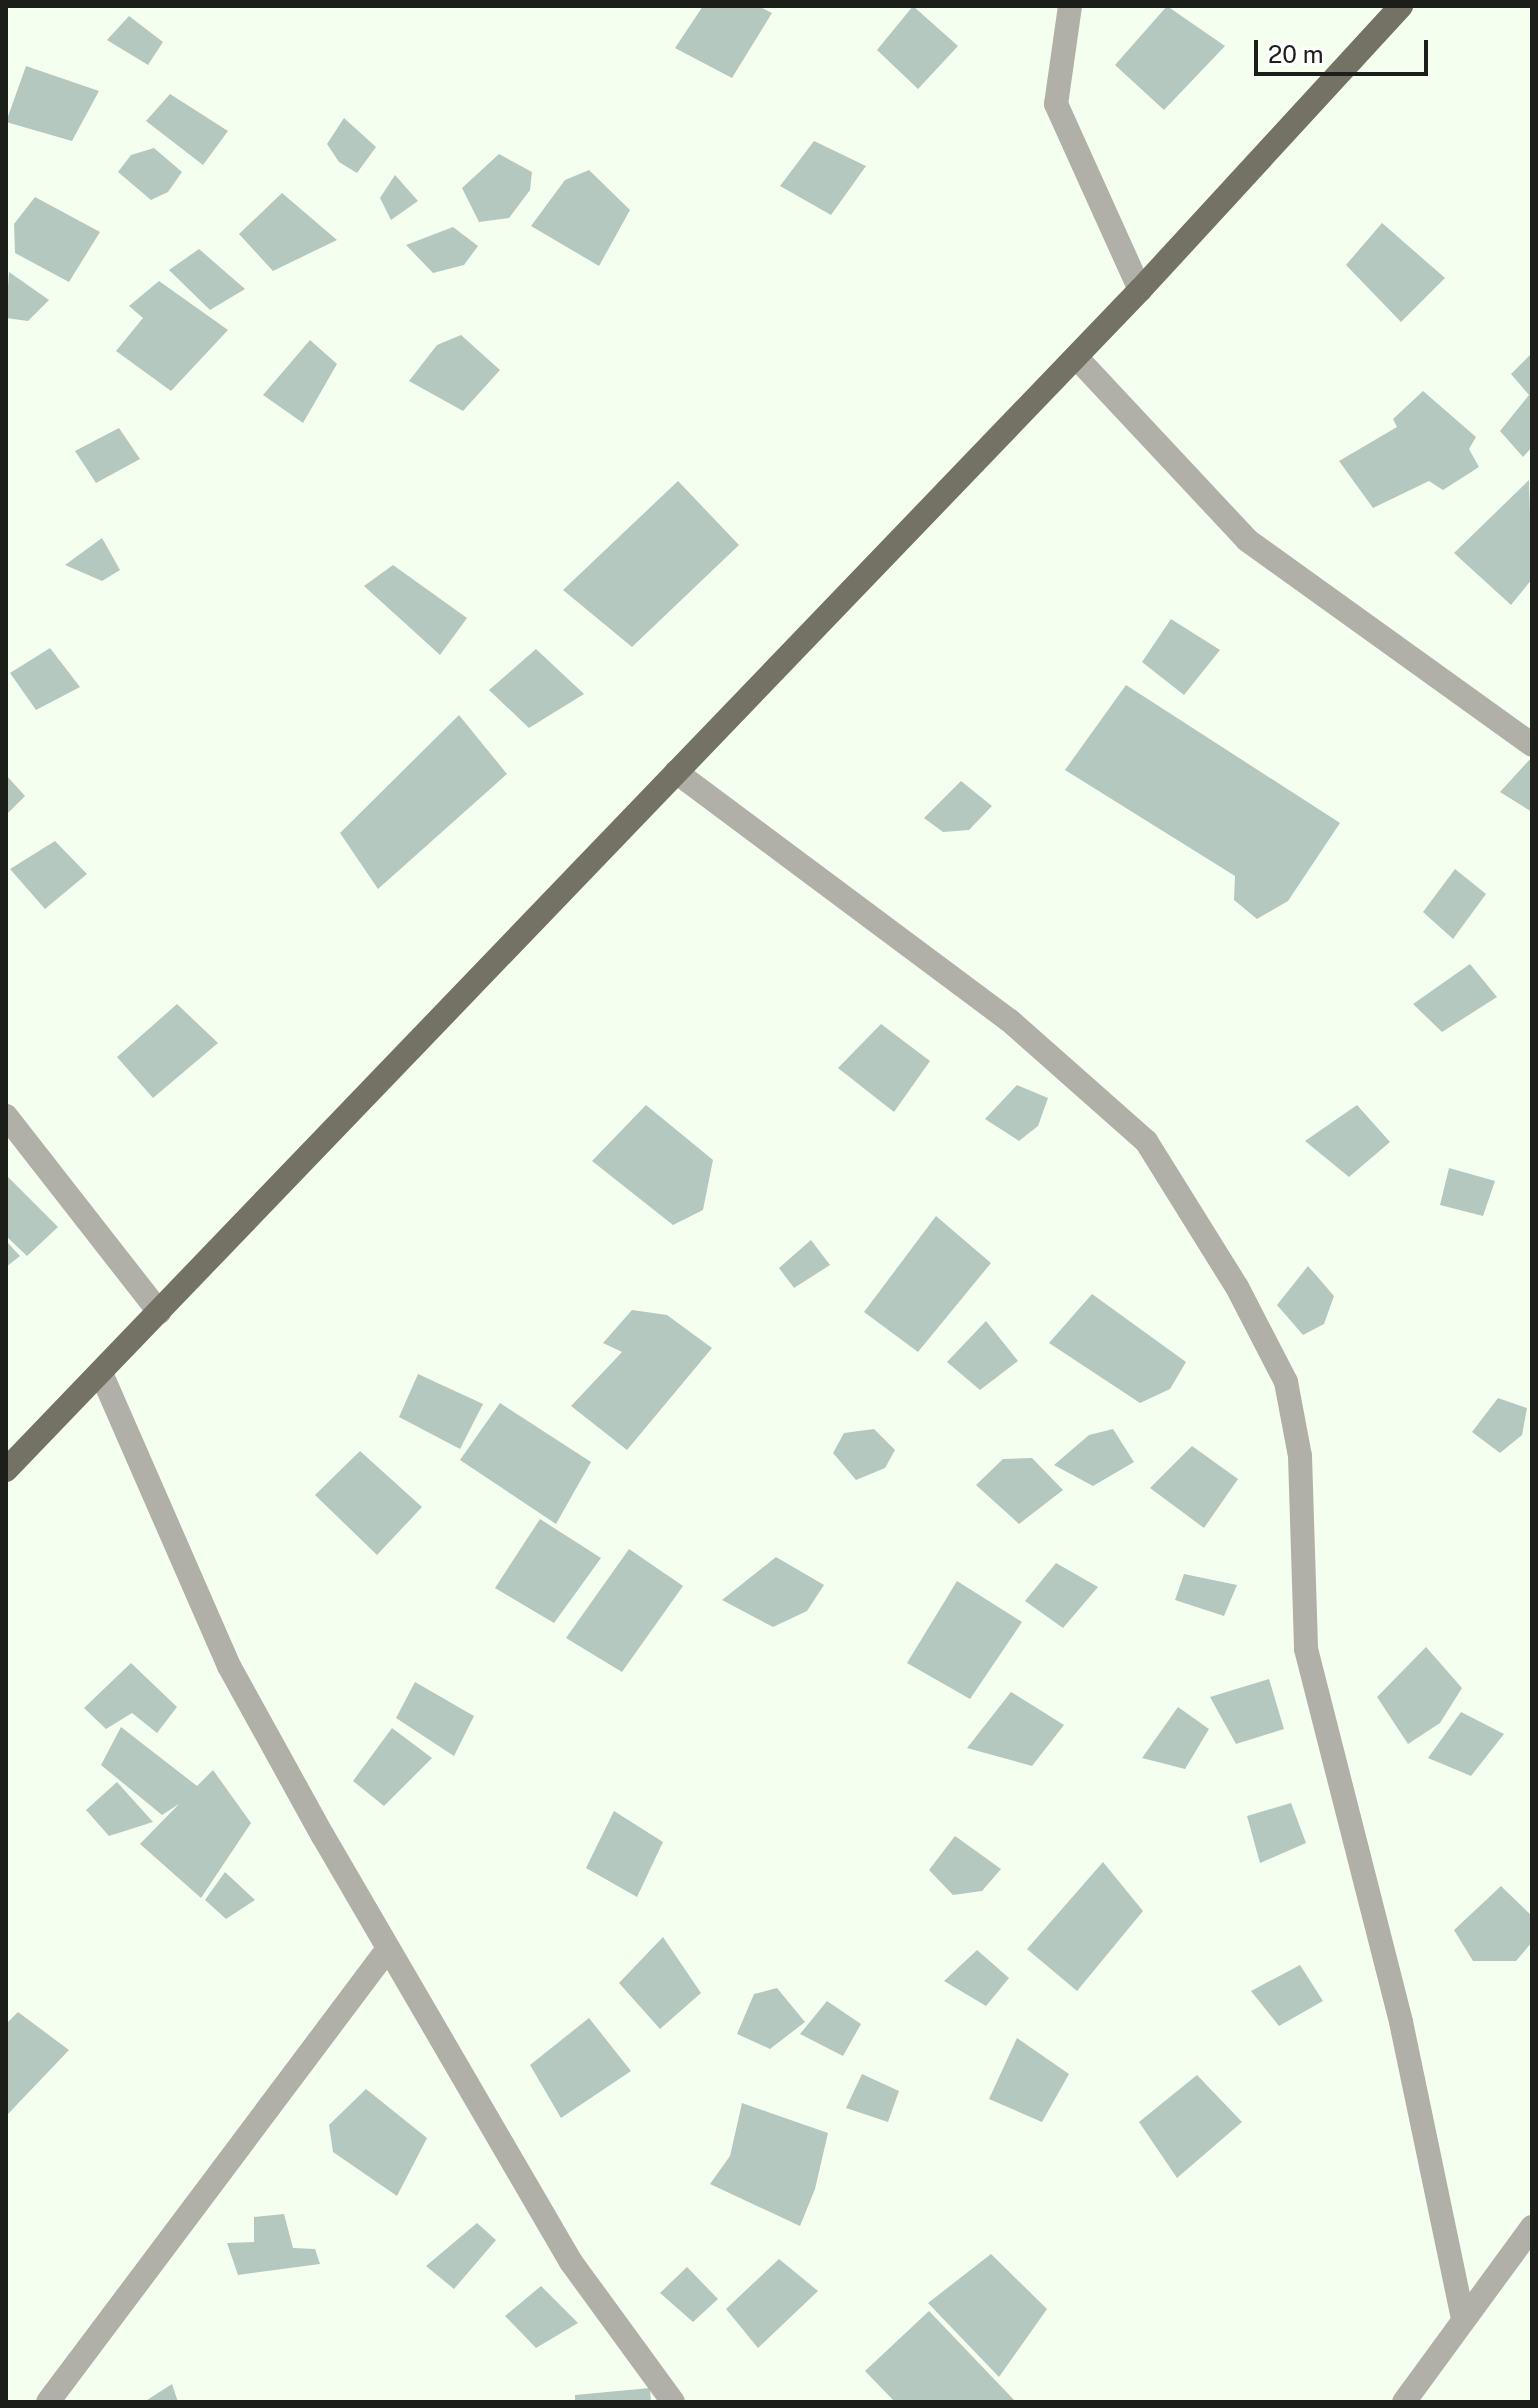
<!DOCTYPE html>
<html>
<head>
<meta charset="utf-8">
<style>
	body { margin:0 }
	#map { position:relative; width:1538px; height:2408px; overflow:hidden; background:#f4ffef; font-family:"Public Sans",sans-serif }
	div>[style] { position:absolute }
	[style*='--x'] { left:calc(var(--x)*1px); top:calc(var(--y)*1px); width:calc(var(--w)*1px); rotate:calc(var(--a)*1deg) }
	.building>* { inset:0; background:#b5c8c0 }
	.minor>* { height:24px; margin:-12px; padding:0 12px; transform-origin:12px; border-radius:12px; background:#b1b0a8 }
	.primary>* { height:24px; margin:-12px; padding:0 12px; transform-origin:12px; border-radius:12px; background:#737265 }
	span { translate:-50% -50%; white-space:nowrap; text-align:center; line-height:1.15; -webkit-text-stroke:6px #fff; paint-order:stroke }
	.frame { position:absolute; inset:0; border:8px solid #1b1e19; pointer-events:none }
	.scale { position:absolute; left:1254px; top:40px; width:174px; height:36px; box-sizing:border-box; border:4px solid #1b1e19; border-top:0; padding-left:10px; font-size:24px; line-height:28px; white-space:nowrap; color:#1b1e19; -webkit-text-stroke:6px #fff; paint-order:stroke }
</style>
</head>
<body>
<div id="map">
	<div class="building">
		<div style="clip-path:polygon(703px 6px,758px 6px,772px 13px,732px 78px,675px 48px)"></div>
		<div style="clip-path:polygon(913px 6px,958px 46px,918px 89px,877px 50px)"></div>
		<div style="clip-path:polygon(1167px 6px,1225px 46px,1164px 110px,1115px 65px)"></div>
		<div style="clip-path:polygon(129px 16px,163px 42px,148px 65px,107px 40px)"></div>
		<div style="clip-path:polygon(26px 66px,99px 91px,72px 141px,6px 122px)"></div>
		<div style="clip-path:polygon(170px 94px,228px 131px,203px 165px,146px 121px)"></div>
		<div style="clip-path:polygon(344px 118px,376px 147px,357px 173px,339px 162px,327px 144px)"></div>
		<div style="clip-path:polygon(814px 141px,866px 166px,831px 215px,780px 186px)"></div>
		<div style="clip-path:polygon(154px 148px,182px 172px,168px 192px,151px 200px,118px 172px,131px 155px)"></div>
		<div style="clip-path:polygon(499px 154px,532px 172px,530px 190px,509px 218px,479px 222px,462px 188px)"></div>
		<div style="clip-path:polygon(589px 170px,630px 210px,599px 266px,531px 226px,565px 180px)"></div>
		<div style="clip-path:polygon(395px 175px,418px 201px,391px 220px,380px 198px)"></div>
		<div style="clip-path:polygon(282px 193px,337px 240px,273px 271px,239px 234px)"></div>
		<div style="clip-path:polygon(35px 197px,100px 232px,69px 282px,15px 253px,14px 224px)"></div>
		<div style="clip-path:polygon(1382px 223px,1445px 278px,1401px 322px,1346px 265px)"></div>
		<div style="clip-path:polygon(453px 227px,478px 246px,464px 265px,433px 273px,406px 245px)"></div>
		<div style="clip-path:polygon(199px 249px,245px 289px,210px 310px,169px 270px)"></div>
		<div style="clip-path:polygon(9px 272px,49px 300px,28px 321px,6px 318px)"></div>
		<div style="clip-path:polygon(159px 281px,228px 330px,171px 391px,116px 351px,143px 318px,129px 306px)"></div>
		<div style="clip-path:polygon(461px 335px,500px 370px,463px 411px,409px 381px,437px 345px)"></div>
		<div style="clip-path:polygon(310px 340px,337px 364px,303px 423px,263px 395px)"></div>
		<div style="clip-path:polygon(1532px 353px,1532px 447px,1523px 457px,1500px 431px,1529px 395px,1511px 374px)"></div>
		<div style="clip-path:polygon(1423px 391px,1476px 437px,1469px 449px,1479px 467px,1443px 490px,1429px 481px,1373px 508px,1339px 461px,1397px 427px,1393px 419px)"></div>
		<div style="clip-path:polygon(119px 428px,140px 459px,96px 483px,75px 451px)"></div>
		<div style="clip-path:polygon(1529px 480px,1532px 579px,1511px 605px,1454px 553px)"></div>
		<div style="clip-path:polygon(678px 481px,739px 545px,632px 647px,563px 590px)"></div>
		<div style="clip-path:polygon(102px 538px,120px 570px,102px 581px,65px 565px)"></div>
		<div style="clip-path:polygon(393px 565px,467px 618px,440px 655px,364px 586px)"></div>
		<div style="clip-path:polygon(1171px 619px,1220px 650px,1184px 695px,1142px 662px)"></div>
		<div style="clip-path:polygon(50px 648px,80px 687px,36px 710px,10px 673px)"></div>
		<div style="clip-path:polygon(536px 649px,584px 694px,529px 728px,489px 690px)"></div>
		<div style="clip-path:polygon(1126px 685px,1340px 823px,1288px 901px,1257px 919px,1234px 900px,1235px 876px,1065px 770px)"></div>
		<div style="clip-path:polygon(459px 715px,507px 774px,378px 889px,340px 833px)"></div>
		<div style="clip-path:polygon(1532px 757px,1532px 812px,1500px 792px)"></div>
		<div style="clip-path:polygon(6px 775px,25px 796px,6px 815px)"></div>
		<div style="clip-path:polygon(961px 781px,992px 806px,969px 830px,943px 832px,924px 818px)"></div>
		<div style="clip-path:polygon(55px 841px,87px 874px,45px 909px,10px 869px)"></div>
		<div style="clip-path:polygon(1455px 869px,1486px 894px,1453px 939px,1423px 912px)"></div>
		<div style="clip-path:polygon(1470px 964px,1497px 997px,1442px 1032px,1413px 1004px)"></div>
		<div style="clip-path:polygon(177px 1004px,218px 1043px,153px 1098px,117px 1057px)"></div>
		<div style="clip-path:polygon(881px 1024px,930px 1061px,894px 1112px,838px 1068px)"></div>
		<div style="clip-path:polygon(1017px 1085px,1048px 1098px,1038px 1126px,1019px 1141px,985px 1119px)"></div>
		<div style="clip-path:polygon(646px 1105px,713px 1160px,703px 1210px,673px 1225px,592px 1161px)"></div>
		<div style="clip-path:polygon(1357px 1105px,1390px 1142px,1349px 1177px,1305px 1141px)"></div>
		<div style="clip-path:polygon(1449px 1168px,1495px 1181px,1483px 1216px,1440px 1205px)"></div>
		<div style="clip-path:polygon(6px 1175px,58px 1227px,27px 1256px,6px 1236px)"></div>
		<div style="clip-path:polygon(936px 1216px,991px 1263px,918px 1352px,864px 1312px)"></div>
		<div style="clip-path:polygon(811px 1240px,830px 1265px,794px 1288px,779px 1268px)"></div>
		<div style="clip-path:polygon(6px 1241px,20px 1256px,6px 1267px)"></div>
		<div style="clip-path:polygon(1308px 1266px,1334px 1296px,1324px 1324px,1303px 1335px,1277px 1305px)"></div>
		<div style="clip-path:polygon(1092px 1294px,1186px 1362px,1170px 1389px,1140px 1403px,1049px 1343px)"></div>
		<div style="clip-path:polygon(632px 1310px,667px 1315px,712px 1348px,627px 1450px,571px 1406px,622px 1352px,603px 1343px)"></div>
		<div style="clip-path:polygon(986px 1321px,1018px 1361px,980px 1390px,947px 1362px)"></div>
		<div style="clip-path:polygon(418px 1374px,483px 1404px,460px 1449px,399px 1417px)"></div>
		<div style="clip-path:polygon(1498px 1398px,1527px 1408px,1522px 1435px,1500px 1453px,1472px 1432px)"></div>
		<div style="clip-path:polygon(500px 1403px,591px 1462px,556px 1524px,460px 1460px)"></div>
		<div style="clip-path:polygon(874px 1429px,895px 1450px,885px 1468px,856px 1480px,833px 1453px,844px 1433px)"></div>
		<div style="clip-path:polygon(1113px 1429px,1134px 1462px,1093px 1486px,1054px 1465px,1089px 1435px)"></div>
		<div style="clip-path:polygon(1192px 1446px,1238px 1479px,1204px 1528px,1150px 1488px)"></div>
		<div style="clip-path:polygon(360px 1451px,422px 1507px,377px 1555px,315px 1495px)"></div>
		<div style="clip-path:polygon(1032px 1458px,1063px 1490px,1019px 1524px,976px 1485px,1003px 1459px)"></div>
		<div style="clip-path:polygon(540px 1519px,601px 1558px,554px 1623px,495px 1588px)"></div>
		<div style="clip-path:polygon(629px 1549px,683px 1586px,622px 1672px,566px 1638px)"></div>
		<div style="clip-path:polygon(776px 1557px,824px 1585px,807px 1611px,773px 1627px,722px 1600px)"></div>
		<div style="clip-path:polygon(1056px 1563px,1098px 1587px,1063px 1628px,1025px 1601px)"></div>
		<div style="clip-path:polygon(1184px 1574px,1237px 1585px,1224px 1616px,1175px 1600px)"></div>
		<div style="clip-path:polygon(957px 1581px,1022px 1622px,970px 1699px,907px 1663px)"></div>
		<div style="clip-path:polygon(1426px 1647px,1462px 1688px,1440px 1723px,1408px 1744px,1377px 1697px)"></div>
		<div style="clip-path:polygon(131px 1663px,177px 1707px,157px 1733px,132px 1713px,106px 1729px,84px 1708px)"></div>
		<div style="clip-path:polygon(1269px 1679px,1284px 1729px,1236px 1744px,1210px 1697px)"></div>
		<div style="clip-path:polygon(415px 1682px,474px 1716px,454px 1756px,396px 1718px)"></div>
		<div style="clip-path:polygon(1011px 1692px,1064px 1725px,1032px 1766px,967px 1748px)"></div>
		<div style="clip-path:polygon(1178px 1707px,1209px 1729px,1185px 1769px,1142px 1758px)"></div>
		<div style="clip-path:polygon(1461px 1712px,1504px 1734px,1471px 1776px,1428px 1758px)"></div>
		<div style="clip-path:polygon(121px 1727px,197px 1786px,213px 1770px,251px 1823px,201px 1898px,140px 1844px,179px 1804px,162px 1815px,101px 1765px)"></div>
		<div style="clip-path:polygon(392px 1728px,432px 1758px,384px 1806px,353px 1781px)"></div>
		<div style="clip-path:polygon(117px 1782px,153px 1822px,109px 1836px,86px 1810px)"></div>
		<div style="clip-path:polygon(1291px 1803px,1306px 1843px,1260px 1863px,1247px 1816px)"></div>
		<div style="clip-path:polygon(614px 1811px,663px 1842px,637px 1897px,586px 1868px)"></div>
		<div style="clip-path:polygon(955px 1836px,1001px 1869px,982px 1891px,953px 1895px,929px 1870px)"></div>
		<div style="clip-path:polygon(1103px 1862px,1143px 1911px,1077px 1991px,1027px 1949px)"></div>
		<div style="clip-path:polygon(225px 1872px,255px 1900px,226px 1919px,205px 1900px)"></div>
		<div style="clip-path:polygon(1501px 1886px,1532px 1916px,1532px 1942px,1516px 1961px,1473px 1961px,1454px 1930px)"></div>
		<div style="clip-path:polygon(663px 1937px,701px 1993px,660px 2029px,619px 1983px)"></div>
		<div style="clip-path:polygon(977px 1950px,1009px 1978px,986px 2006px,944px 1981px)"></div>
		<div style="clip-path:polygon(1300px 1965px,1323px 2001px,1279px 2026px,1251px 1991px)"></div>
		<div style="clip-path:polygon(777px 1988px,805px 2022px,770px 2049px,737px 2034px,754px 1994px)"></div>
		<div style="clip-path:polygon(827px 2001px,861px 2024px,843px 2056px,800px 2034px)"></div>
		<div style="clip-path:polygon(18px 2012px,69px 2050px,8px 2114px,6px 2024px)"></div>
		<div style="clip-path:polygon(589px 2018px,631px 2071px,561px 2118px,530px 2065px)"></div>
		<div style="clip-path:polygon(1017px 2038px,1069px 2074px,1042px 2122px,989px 2099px)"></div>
		<div style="clip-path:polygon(862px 2074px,899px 2091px,888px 2122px,846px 2108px)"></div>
		<div style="clip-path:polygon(1197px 2075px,1242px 2122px,1177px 2178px,1139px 2122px)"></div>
		<div style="clip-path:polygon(366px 2089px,427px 2138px,397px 2196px,333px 2152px,329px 2125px)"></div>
		<div style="clip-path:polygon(742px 2103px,828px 2133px,815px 2189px,800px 2226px,710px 2184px,730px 2156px)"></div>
		<div style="clip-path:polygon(284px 2214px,293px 2248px,315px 2249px,320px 2264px,238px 2275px,227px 2243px,254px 2242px,254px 2217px)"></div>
		<div style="clip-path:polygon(477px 2223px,496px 2240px,454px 2289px,426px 2266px)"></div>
		<div style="clip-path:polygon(991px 2254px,1047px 2309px,999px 2377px,928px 2303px)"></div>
		<div style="clip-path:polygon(779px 2259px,818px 2291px,758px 2348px,726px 2309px)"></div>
		<div style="clip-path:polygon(687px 2267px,718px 2299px,693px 2322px,660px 2293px)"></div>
		<div style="clip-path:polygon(541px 2286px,578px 2323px,536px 2348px,505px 2316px)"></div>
		<div style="clip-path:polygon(929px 2311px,1016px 2402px,895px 2402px,865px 2371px)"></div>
		<div style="clip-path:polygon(172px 2384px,178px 2402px,144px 2402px)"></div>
		<div style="clip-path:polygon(650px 2388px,651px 2402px,575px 2402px,575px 2395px)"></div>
	</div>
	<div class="minor">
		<div style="--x:1070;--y:6;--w:99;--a:98.1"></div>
		<div style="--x:1056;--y:104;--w:204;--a:65.7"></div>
		<div style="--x:1076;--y:357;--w:250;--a:46.9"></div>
		<div style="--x:1247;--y:540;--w:351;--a:35.7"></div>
		<div style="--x:676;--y:772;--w:415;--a:36.7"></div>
		<div style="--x:1009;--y:1020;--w:183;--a:41.5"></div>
		<div style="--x:1146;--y:1141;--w:172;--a:58.1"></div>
		<div style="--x:1237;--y:1287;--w:107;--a:62.7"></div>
		<div style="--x:1286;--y:1382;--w:75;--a:79.3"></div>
		<div style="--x:1300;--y:1456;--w:193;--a:88.2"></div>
		<div style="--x:1306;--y:1649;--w:385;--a:75.7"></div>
		<div style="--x:1401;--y:2022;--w:303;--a:78.2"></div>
		<div style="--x:6;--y:1116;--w:249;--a:52"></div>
		<div style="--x:101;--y:1373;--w:320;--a:66.4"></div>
		<div style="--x:229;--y:1666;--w:194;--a:61.1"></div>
		<div style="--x:323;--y:1836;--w:493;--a:59.8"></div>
		<div style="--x:571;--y:2262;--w:173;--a:53.9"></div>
		<div style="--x:48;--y:2402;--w:565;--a:-53.13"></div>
		<div style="--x:1404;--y:2402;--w:217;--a:-53.8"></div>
	</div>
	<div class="primary">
		<div style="--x:6;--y:1470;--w:1637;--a:-46.14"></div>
		<div style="--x:1140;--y:290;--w:386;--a:-47.4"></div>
	</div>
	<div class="frame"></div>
	<div class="scale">20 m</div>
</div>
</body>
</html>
